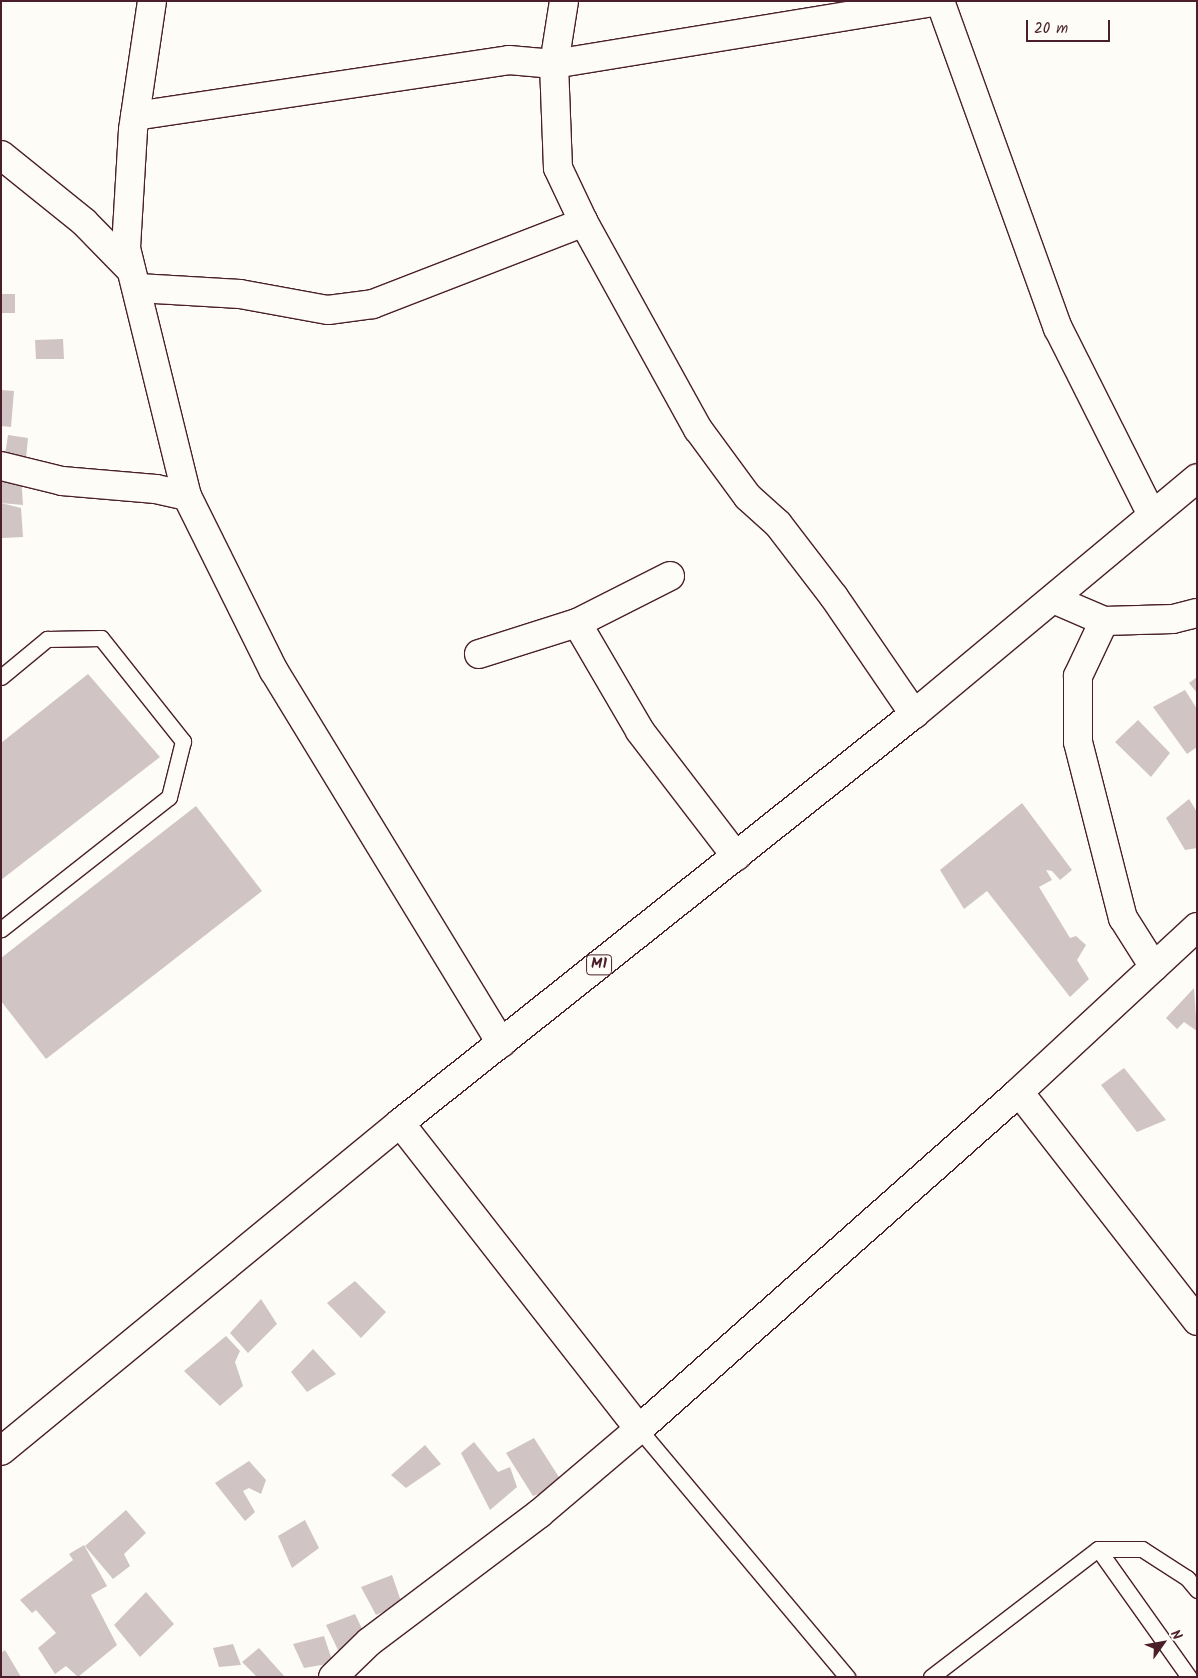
<!DOCTYPE html>
<html>
<head>
<meta charset="utf-8">
<style>
	body { margin:0 }
	#map { position:relative; width:1198px; height:1678px; overflow:hidden; background:#fdfcf7; font-family:Kalam,sans-serif }
	div>[style] { position:absolute }
	[style*='--x'] { left:calc(var(--x)*1px); top:calc(var(--y)*1px); width:calc(var(--w)*1px); rotate:calc(var(--a)*1deg) }
	.building>* { inset:0; background:#d0c5c4 }
	.roads { filter:drop-shadow(1px 0 #4a1f2b) drop-shadow(-1px 0 #4a1f2b) drop-shadow(0 1px #4a1f2b) drop-shadow(0 -1px #4a1f2b) }
	.service>* { height:15px; margin:-7.5px; padding:0 7.5px; transform-origin:7.5px; border-radius:7.5px; background:#fdfcf7 }
	.minor>* { height:28px; margin:-14px; padding:0 14px; transform-origin:14px; border-radius:14px; background:#fdfcf7 }
	.primary>* { height:28px; margin:-14px; padding:0 14px; transform-origin:14px; border-radius:14px; background:#fdfcf7 }
	span { translate:-50% -50%; white-space:nowrap; text-align:center; line-height:1.15; -webkit-text-stroke:4px #fdfcf7; paint-order:stroke }
	.shield-label span { padding:1px 4px; background:#fdfcf7; border:1px solid; border-radius:4px; -webkit-text-stroke-width:0 }
	.shield-label { font-size:15px; color:#4a1f2b; font-weight:700 }
	.frame { position:absolute; inset:0; border:2px solid #4a1f2b; pointer-events:none }
	.north { position:absolute; left:1138px; top:1618px; width:50px; height:50px; -webkit-text-stroke:4px #fdfcf7; paint-order:stroke; rotate:58deg; font-size:14px; font-weight:700; line-height:20px; text-align:center; color:#4a1f2b }
	.north::after { content:''; display:block; margin:auto; width:18px; height:22px; background:#4a1f2b; clip-path:polygon(50% 0,100% 100%,50% 72%,0 100%) }
	.scale { position:absolute; left:1026px; top:20px; width:84px; height:22px; box-sizing:border-box; border:2px solid #4a1f2b; border-top:0; padding-left:6px; font-size:15px; line-height:18px; white-space:nowrap; color:#4a1f2b; -webkit-text-stroke:4px #fdfcf7; paint-order:stroke }
</style>
</head>
<body>
<div id="map">
	<div class="building">
		<div style="clip-path:polygon(1px 294px,15px 294px,15px 313px,1px 313px)"></div>
		<div style="clip-path:polygon(63px 339px,64px 359px,36px 359px,35px 340px)"></div>
		<div style="clip-path:polygon(1px 390px,14px 391px,11px 427px,1px 426px)"></div>
		<div style="clip-path:polygon(8px 435px,28px 438px,26px 458px,5px 455px)"></div>
		<div style="clip-path:polygon(1px 474px,21px 476px,23px 505px,1px 503px)"></div>
		<div style="clip-path:polygon(1px 503px,21px 508px,23px 537px,2px 538px)"></div>
		<div style="clip-path:polygon(88px 674px,160px 757px,1px 880px,1px 743px)"></div>
		<div style="clip-path:polygon(1197px 677px,1197px 693px,1189px 683px)"></div>
		<div style="clip-path:polygon(1185px 690px,1197px 709px,1197px 747px,1187px 754px,1153px 707px)"></div>
		<div style="clip-path:polygon(1138px 720px,1170px 753px,1151px 777px,1115px 742px)"></div>
		<div style="clip-path:polygon(1189px 799px,1197px 812px,1197px 848px,1185px 850px,1166px 818px)"></div>
		<div style="clip-path:polygon(1022px 803px,1072px 870px,1060px 880px,1052px 871px,1046px 870px,1052px 880px,1039px 887px,1070px 938px,1076px 936px,1086px 945px,1077px 960px,1089px 979px,1070px 997px,987px 891px,964px 909px,940px 870px)"></div>
		<div style="clip-path:polygon(196px 806px,262px 891px,46px 1059px,1px 1001px,1px 958px)"></div>
		<div style="clip-path:polygon(1194px 988px,1197px 1031px,1184px 1022px,1177px 1029px,1166px 1018px)"></div>
		<div style="clip-path:polygon(1124px 1068px,1166px 1120px,1137px 1132px,1101px 1085px)"></div>
		<div style="clip-path:polygon(355px 1281px,386px 1312px,361px 1338px,327px 1303px)"></div>
		<div style="clip-path:polygon(261px 1299px,277px 1324px,248px 1353px,230px 1333px)"></div>
		<div style="clip-path:polygon(226px 1336px,240px 1351px,235px 1362px,243px 1386px,220px 1406px,184px 1371px)"></div>
		<div style="clip-path:polygon(313px 1349px,336px 1374px,307px 1392px,291px 1372px)"></div>
		<div style="clip-path:polygon(534px 1438px,564px 1485px,533px 1496px,506px 1453px)"></div>
		<div style="clip-path:polygon(474px 1442px,498px 1472px,510px 1467px,517px 1487px,490px 1510px,461px 1453px)"></div>
		<div style="clip-path:polygon(425px 1445px,441px 1464px,406px 1488px,391px 1475px)"></div>
		<div style="clip-path:polygon(249px 1461px,266px 1480px,261px 1494px,249px 1488px,243px 1491px,255px 1512px,245px 1521px,215px 1483px)"></div>
		<div style="clip-path:polygon(126px 1510px,146px 1533px,124px 1554px,130px 1566px,113px 1579px,85px 1546px)"></div>
		<div style="clip-path:polygon(305px 1520px,319px 1548px,292px 1568px,278px 1536px)"></div>
		<div style="clip-path:polygon(84px 1545px,107px 1586px,91px 1595px,117px 1645px,78px 1677px,66px 1666px,55px 1674px,38px 1648px,56px 1633px,36px 1610px,32px 1613px,20px 1600px,73px 1560px,69px 1554px)"></div>
		<div style="clip-path:polygon(392px 1575px,402px 1604px,376px 1615px,361px 1587px)"></div>
		<div style="clip-path:polygon(146px 1592px,174px 1624px,140px 1657px,114px 1625px)"></div>
		<div style="clip-path:polygon(355px 1614px,366px 1637px,339px 1652px,326px 1625px)"></div>
		<div style="clip-path:polygon(324px 1636px,333px 1663px,304px 1668px,293px 1644px)"></div>
		<div style="clip-path:polygon(233px 1644px,241px 1665px,219px 1667px,213px 1648px)"></div>
		<div style="clip-path:polygon(259px 1648px,285px 1677px,257px 1677px,242px 1662px)"></div>
		<div style="clip-path:polygon(5px 1650px,21px 1677px,1px 1677px,1px 1653px)"></div>
	</div>
	<div class="roads">
		<div class="service">
			<div style="--x:1;--y:677;--w:60;--a:-39.6"></div>
			<div style="--x:47;--y:639;--w:54;--a:-1.1"></div>
			<div style="--x:101;--y:638;--w:132;--a:51.5"></div>
			<div style="--x:183;--y:741;--w:58;--a:104"></div>
			<div style="--x:169;--y:797;--w:214;--a:141.8"></div>
			<div style="--x:639;--y:1429;--w:324;--a:50"></div>
			<div style="--x:1098;--y:1549;--w:157;--a:54.6"></div>
			<div style="--x:931;--y:1677;--w:210;--a:-37.5"></div>
			<div style="--x:1098;--y:1549;--w:44;--a:0"></div>
			<div style="--x:1142;--y:1549;--w:54;--a:32.8"></div>
			<div style="--x:1187;--y:1578;--w:16;--a:50"></div>
		</div>
		<div class="minor">
			<div style="--x:152;--y:1;--w:130;--a:98.4"></div>
			<div style="--x:133;--y:130;--w:118;--a:93.4"></div>
			<div style="--x:126;--y:248;--w:255;--a:76.2"></div>
			<div style="--x:187;--y:496;--w:195;--a:63.6"></div>
			<div style="--x:274;--y:671;--w:436;--a:58.6"></div>
			<div style="--x:564;--y:1;--w:64;--a:99"></div>
			<div style="--x:554;--y:64;--w:104;--a:87.8"></div>
			<div style="--x:558;--y:168;--w:59;--a:64.7"></div>
			<div style="--x:583;--y:221;--w:238;--a:61.1"></div>
			<div style="--x:698;--y:429;--w:84;--a:53.7"></div>
			<div style="--x:748;--y:497;--w:40;--a:42"></div>
			<div style="--x:778;--y:524;--w:92;--a:52.5"></div>
			<div style="--x:834;--y:597;--w:142;--a:55.6"></div>
			<div style="--x:940;--y:1;--w:348;--a:70.2"></div>
			<div style="--x:1058;--y:328;--w:207;--a:63.3"></div>
			<div style="--x:135;--y:116;--w:378;--a:-8.5"></div>
			<div style="--x:509;--y:60;--w:45;--a:5.1"></div>
			<div style="--x:554;--y:64;--w:389;--a:-9.3"></div>
			<div style="--x:1;--y:155;--w:107;--a:38.9"></div>
			<div style="--x:84;--y:222;--w:67;--a:45.6"></div>
			<div style="--x:138;--y:288;--w:102;--a:3.4"></div>
			<div style="--x:240;--y:294;--w:89;--a:10.3"></div>
			<div style="--x:328;--y:310;--w:45;--a:-7.6"></div>
			<div style="--x:373;--y:304;--w:226;--a:-21.2"></div>
			<div style="--x:1;--y:466;--w:63;--a:13.8"></div>
			<div style="--x:62;--y:481;--w:94;--a:4.9"></div>
			<div style="--x:156;--y:489;--w:32;--a:13"></div>
			<div style="--x:670;--y:576;--w:104;--a:153.2"></div>
			<div style="--x:577;--y:623;--w:125;--a:59.7"></div>
			<div style="--x:640;--y:731;--w:158;--a:52.5"></div>
			<div style="--x:1053;--y:599;--w:56;--a:23.3"></div>
			<div style="--x:1104;--y:621;--w:69;--a:-1.7"></div>
			<div style="--x:1173;--y:619;--w:25;--a:-14"></div>
			<div style="--x:1104;--y:621;--w:61;--a:115.3"></div>
			<div style="--x:1078;--y:676;--w:66;--a:90"></div>
			<div style="--x:1078;--y:742;--w:182;--a:75.7"></div>
			<div style="--x:1123;--y:918;--w:58;--a:57.7"></div>
			<div style="--x:479;--y:654;--w:103;--a:-17.6"></div>
			<div style="--x:1197;--y:927;--w:243;--a:137.2"></div>
			<div style="--x:1019;--y:1092;--w:290;--a:52.1"></div>
			<div style="--x:400;--y:1123;--w:388;--a:52"></div>
			<div style="--x:333;--y:1677;--w:50;--a:-44.2"></div>
			<div style="--x:369;--y:1642;--w:214;--a:-37"></div>
			<div style="--x:540;--y:1513;--w:130;--a:-40.3"></div>
			<div style="--x:639;--y:1429;--w:508;--a:-41.57"></div>
		</div>
		<div class="primary">
			<div style="--x:1;--y:1451;--w:517;--a:-39.42"></div>
			<div style="--x:400;--y:1123;--w:657;--a:-38.51"></div>
			<div style="--x:914;--y:714;--w:368;--a:-39.8"></div>
		</div>
	</div>
	<div class="shield-label">
		<span style="left:599px;top:965px">M1</span>
	</div>
	<div class="frame"></div>
	<div class="north">N</div>
	<div class="scale">20 m</div>
</div>
</body>
</html>
